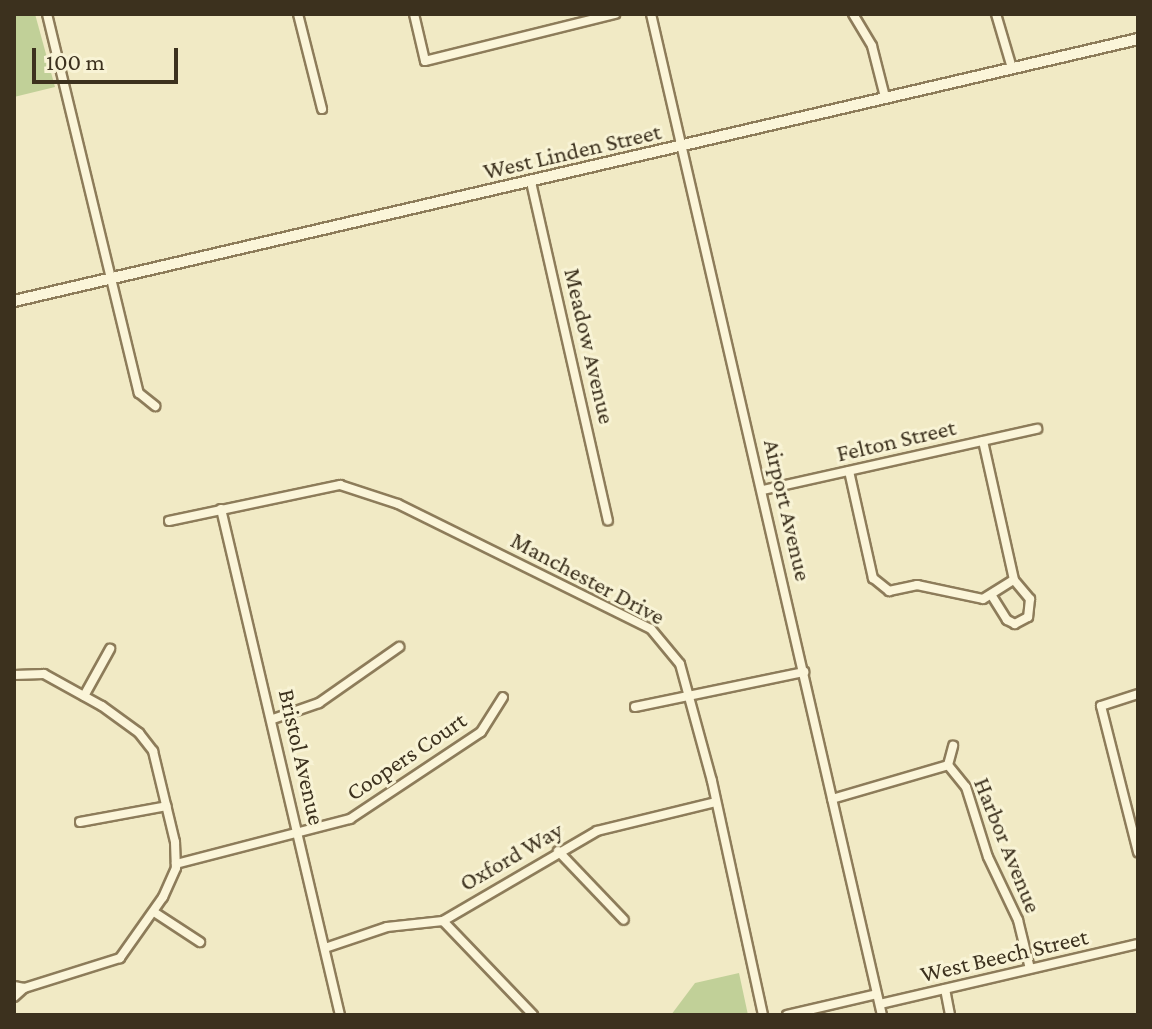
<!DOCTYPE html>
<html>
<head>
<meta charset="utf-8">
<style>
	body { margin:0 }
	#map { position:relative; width:1152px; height:1029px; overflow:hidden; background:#f1eac5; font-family:"Crimson Pro",serif }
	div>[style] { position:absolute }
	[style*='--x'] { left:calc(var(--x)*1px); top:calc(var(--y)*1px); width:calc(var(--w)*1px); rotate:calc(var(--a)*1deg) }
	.green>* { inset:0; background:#c1d098 }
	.roads { filter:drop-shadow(2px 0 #8d7c5a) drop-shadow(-2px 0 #8d7c5a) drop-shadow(0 2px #8d7c5a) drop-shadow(0 -2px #8d7c5a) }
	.minor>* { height:8px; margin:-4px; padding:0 4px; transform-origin:4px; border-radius:4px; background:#fbf5d9 }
	.tertiary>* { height:10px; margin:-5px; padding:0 5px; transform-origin:5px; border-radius:5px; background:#fbf5d9 }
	span { translate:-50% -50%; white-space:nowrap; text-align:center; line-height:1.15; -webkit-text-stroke:6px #f8f3d5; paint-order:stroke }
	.street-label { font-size:24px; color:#3c311e }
	.frame { position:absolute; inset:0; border:16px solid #3c311e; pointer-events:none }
	.scale { position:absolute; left:32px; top:48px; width:146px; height:36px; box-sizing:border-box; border:4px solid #3c311e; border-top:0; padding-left:10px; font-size:24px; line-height:28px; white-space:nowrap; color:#3c311e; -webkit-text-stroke:6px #f8f3d5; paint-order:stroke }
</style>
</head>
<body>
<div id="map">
	<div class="green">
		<div style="clip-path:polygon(14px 14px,35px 14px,55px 87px,14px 97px)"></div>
		<div style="clip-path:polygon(739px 973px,748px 1015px,671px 1015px,695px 983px)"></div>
	</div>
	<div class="roads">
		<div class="minor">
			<div style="--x:47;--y:14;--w:390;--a:76.4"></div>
			<div style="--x:139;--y:393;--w:21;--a:39"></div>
			<div style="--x:298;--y:14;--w:98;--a:75.8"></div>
			<div style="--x:414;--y:14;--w:48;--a:76.8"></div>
			<div style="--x:425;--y:61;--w:196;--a:-13.9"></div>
			<div style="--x:651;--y:14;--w:1027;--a:77.01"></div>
			<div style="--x:853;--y:14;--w:37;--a:59"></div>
			<div style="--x:872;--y:46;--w:53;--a:75.7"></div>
			<div style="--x:996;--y:14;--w:56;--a:73.5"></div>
			<div style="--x:531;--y:182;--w:347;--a:77.2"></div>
			<div style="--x:983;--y:441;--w:142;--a:77.4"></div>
			<div style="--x:1014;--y:580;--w:25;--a:50"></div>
			<div style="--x:1030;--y:599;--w:18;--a:96"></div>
			<div style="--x:1028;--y:617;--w:15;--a:152"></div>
			<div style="--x:1015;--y:624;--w:9;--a:-153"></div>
			<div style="--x:1007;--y:620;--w:28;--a:-122"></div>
			<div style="--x:849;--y:471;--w:110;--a:77.4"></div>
			<div style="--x:873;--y:578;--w:21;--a:39"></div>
			<div style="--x:889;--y:591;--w:29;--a:-12"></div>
			<div style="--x:917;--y:585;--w:67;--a:12"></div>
			<div style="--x:983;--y:599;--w:36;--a:-32"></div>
			<div style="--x:763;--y:490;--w:281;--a:-12.6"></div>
			<div style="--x:221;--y:509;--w:520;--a:76.77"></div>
			<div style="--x:169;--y:521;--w:175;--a:-11.9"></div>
			<div style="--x:340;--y:485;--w:61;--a:18.1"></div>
			<div style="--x:398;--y:504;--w:282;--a:26.3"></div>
			<div style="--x:651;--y:629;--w:45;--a:50.4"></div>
			<div style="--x:680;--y:664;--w:121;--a:74.7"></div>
			<div style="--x:712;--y:781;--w:239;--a:77.7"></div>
			<div style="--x:14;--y:675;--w:30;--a:-2"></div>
			<div style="--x:44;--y:674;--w:66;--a:28.9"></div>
			<div style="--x:102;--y:706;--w:46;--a:36.1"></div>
			<div style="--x:139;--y:733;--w:23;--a:52"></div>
			<div style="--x:153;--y:751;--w:94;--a:76.4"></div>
			<div style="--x:175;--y:842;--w:26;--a:88"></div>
			<div style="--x:176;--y:868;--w:32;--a:114"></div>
			<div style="--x:163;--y:897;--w:75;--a:125.2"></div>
			<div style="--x:120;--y:958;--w:101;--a:162.6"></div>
			<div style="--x:1138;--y:694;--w:39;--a:162"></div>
			<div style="--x:1101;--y:706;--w:151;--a:75.8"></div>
			<div style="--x:84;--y:696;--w:54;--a:-61"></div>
			<div style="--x:635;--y:707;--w:173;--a:-11.7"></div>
			<div style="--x:273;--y:719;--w:49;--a:-19.2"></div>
			<div style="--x:319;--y:703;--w:98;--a:-35"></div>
			<div style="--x:948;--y:765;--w:20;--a:-75"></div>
			<div style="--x:832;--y:799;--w:121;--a:-16.3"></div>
			<div style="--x:948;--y:765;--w:28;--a:51"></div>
			<div style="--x:966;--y:787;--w:73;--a:72.6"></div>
			<div style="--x:988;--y:857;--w:70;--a:64.5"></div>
			<div style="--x:1018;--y:920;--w:50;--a:76.2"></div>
			<div style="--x:80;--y:822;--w:88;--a:-10.4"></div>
			<div style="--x:558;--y:851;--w:95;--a:46.3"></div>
			<div style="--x:176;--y:864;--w:180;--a:-14.5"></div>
			<div style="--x:350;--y:819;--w:157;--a:-33.6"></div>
			<div style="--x:481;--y:732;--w:41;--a:-57.8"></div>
			<div style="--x:154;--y:912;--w:55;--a:33.1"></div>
			<div style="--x:443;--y:921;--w:130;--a:46.2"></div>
			<div style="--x:328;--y:947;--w:62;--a:-18.7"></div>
			<div style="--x:387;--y:927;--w:56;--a:-6.1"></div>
			<div style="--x:443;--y:921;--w:178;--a:-30.3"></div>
			<div style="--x:597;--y:831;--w:122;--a:-13.7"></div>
			<div style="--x:14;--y:986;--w:10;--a:11"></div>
			<div style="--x:24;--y:988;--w:13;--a:138"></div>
			<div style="--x:945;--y:989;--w:26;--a:79"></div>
			<div style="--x:880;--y:1004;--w:265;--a:-13.1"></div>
			<div style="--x:787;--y:1015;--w:92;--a:-13.1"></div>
		</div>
		<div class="tertiary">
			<div style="--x:14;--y:301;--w:1154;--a:-13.12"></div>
		</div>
	</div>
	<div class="street-label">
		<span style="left:572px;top:151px;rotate:-13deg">West Linden Street</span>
		<span style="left:590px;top:346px;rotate:77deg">Meadow Avenue</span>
		<span style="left:896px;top:440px;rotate:-13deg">Felton Street</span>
		<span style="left:788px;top:510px;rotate:77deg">Airport Avenue</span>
		<span style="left:588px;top:578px;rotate:28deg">Manchester Drive</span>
		<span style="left:406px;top:756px;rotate:-34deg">Coopers Court</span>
		<span style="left:302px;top:757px;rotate:77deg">Bristol Avenue</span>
		<span style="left:1008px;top:845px;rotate:68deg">Harbor Avenue</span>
		<span style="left:511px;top:856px;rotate:-30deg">Oxford Way</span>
		<span style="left:1004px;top:955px;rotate:-13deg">West Beech Street</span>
	</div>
	<div class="frame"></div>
	<div class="scale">100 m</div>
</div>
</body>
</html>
